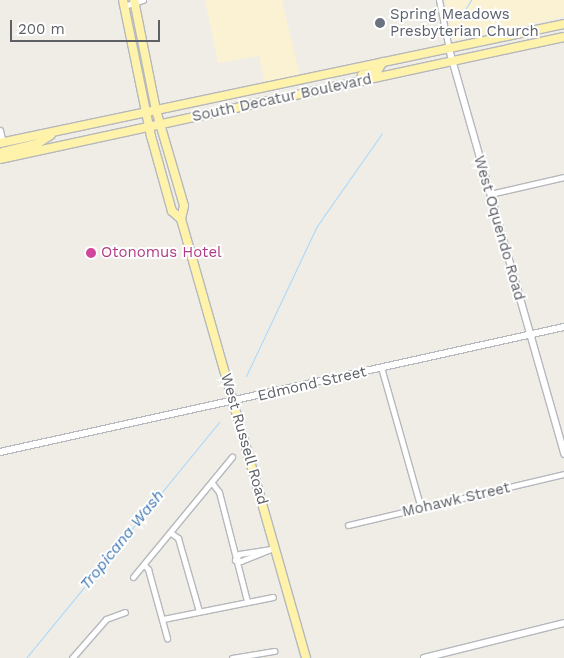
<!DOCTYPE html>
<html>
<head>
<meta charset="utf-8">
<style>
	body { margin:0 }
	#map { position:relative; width:564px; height:658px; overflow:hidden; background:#efede5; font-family:"Work Sans",sans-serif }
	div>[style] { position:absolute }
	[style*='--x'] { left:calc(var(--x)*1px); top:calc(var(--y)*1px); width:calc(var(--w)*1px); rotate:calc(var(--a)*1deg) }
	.sand>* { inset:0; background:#fbf2d4 }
	.stream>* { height:1px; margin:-0.5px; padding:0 0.5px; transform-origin:0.5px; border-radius:0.5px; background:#a5d7ff }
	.roads { filter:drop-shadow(1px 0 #b5b8bc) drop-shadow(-1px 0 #b5b8bc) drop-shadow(0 1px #b5b8bc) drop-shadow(0 -1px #b5b8bc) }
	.minor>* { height:5px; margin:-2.5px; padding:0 2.5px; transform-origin:2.5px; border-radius:2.5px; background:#fff }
	.tertiary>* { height:6px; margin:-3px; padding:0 3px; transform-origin:3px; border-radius:3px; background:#fff }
	.primary>* { height:8px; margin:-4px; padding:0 4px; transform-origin:4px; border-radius:4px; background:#fff2aa }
	.dots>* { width:14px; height:14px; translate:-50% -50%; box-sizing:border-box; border:2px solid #fff; border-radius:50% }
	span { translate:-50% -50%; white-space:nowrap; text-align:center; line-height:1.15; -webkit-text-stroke:4px #fff; paint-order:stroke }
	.worship-label { font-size:15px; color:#5b616d }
	.left { translate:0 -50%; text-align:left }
	.street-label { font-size:15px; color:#5d6166 }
	.hotel-label { font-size:15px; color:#b23c85 }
	.water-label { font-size:16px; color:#4077b3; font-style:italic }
	.scale { position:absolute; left:10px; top:20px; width:150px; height:22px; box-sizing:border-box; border:2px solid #5d6166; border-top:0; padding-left:6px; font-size:15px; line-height:18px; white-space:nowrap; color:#5d6166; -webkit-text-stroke:4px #fff; paint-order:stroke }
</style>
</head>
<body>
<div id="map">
	<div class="sand">
		<div style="clip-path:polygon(205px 0,282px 0,300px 76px,265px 84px,259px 56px,218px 63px)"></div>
		<div style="clip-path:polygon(445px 0,564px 0,564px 17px,453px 41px)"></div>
	</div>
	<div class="stream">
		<div style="--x:461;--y:16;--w:19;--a:-58"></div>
		<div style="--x:246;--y:376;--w:166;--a:-64.7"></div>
		<div style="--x:317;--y:226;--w:113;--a:-55"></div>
		<div style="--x:26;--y:658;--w:305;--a:-50.7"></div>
	</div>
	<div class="roads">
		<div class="minor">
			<div style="--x:439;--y:0;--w:50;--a:78.5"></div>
			<div style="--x:124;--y:6;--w:20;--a:-18"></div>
			<div style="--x:0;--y:130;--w:13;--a:77"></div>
			<div style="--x:490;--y:194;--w:76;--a:-12.9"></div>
			<div style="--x:381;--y:367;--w:147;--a:74.2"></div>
			<div style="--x:212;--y:483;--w:11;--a:52"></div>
			<div style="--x:219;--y:492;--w:113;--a:75.6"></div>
			<div style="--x:348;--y:525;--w:222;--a:-13.3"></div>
			<div style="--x:171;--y:533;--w:9;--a:36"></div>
			<div style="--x:178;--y:538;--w:76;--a:74"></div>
			<div style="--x:235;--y:560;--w:7;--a:-56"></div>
			<div style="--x:239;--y:554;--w:36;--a:-9"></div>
			<div style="--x:235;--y:560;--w:6;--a:9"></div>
			<div style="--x:241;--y:561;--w:35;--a:-22"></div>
			<div style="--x:144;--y:565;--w:6;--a:45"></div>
			<div style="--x:148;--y:569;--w:72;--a:74.6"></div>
			<div style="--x:133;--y:577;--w:156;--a:-50.5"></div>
			<div style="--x:163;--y:619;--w:112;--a:-11.3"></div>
			<div style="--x:72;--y:658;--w:52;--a:-48.9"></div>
			<div style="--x:106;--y:619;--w:20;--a:-20"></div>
			<div style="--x:232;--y:658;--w:43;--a:-9.5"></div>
		</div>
		<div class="tertiary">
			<div style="--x:449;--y:49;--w:421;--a:74.1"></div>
			<div style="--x:0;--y:452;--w:578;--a:-12.5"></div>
			<div style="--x:424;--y:658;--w:144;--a:-14"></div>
		</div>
		<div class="primary">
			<div style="--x:123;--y:0;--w:139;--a:78.4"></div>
			<div style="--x:151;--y:136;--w:78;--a:74.4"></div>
			<div style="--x:172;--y:211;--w:12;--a:42"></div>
			<div style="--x:134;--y:0;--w:112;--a:78.7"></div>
			<div style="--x:156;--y:110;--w:100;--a:73.7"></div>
			<div style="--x:184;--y:206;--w:13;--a:103"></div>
			<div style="--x:181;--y:219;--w:456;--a:74.1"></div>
			<div style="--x:360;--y:82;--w:7;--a:-74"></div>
			<div style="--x:362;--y:75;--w:16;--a:-15"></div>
			<div style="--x:377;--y:71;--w:11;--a:-56"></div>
			<div style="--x:0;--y:143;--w:576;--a:-11.91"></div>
			<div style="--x:0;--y:156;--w:5;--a:-53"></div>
			<div style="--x:3;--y:152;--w:36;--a:-14"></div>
			<div style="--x:38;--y:143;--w:15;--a:-32"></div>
			<div style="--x:0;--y:159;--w:577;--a:-12.21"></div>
		</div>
	</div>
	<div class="dots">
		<div style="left:380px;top:23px;background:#6b7280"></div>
		<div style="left:91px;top:253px;background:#d1479c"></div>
	</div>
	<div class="worship-label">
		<span class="left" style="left:390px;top:23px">Spring Meadows<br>Presbyterian Church</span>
	</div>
	<div class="street-label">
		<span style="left:282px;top:98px;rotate:-12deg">South Decatur Boulevard</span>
		<span style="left:499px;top:228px;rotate:74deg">West Oquendo Road</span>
		<span style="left:312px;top:384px;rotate:-13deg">Edmond Street</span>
		<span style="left:244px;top:439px;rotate:74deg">West Russell Road</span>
		<span style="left:456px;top:500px;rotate:-13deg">Mohawk Street</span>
	</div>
	<div class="hotel-label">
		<span class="left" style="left:101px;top:253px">Otonomus Hotel</span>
	</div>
	<div class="water-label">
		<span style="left:122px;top:540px;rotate:-51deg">Tropicana Wash</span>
	</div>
	<div class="scale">200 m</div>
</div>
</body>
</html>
